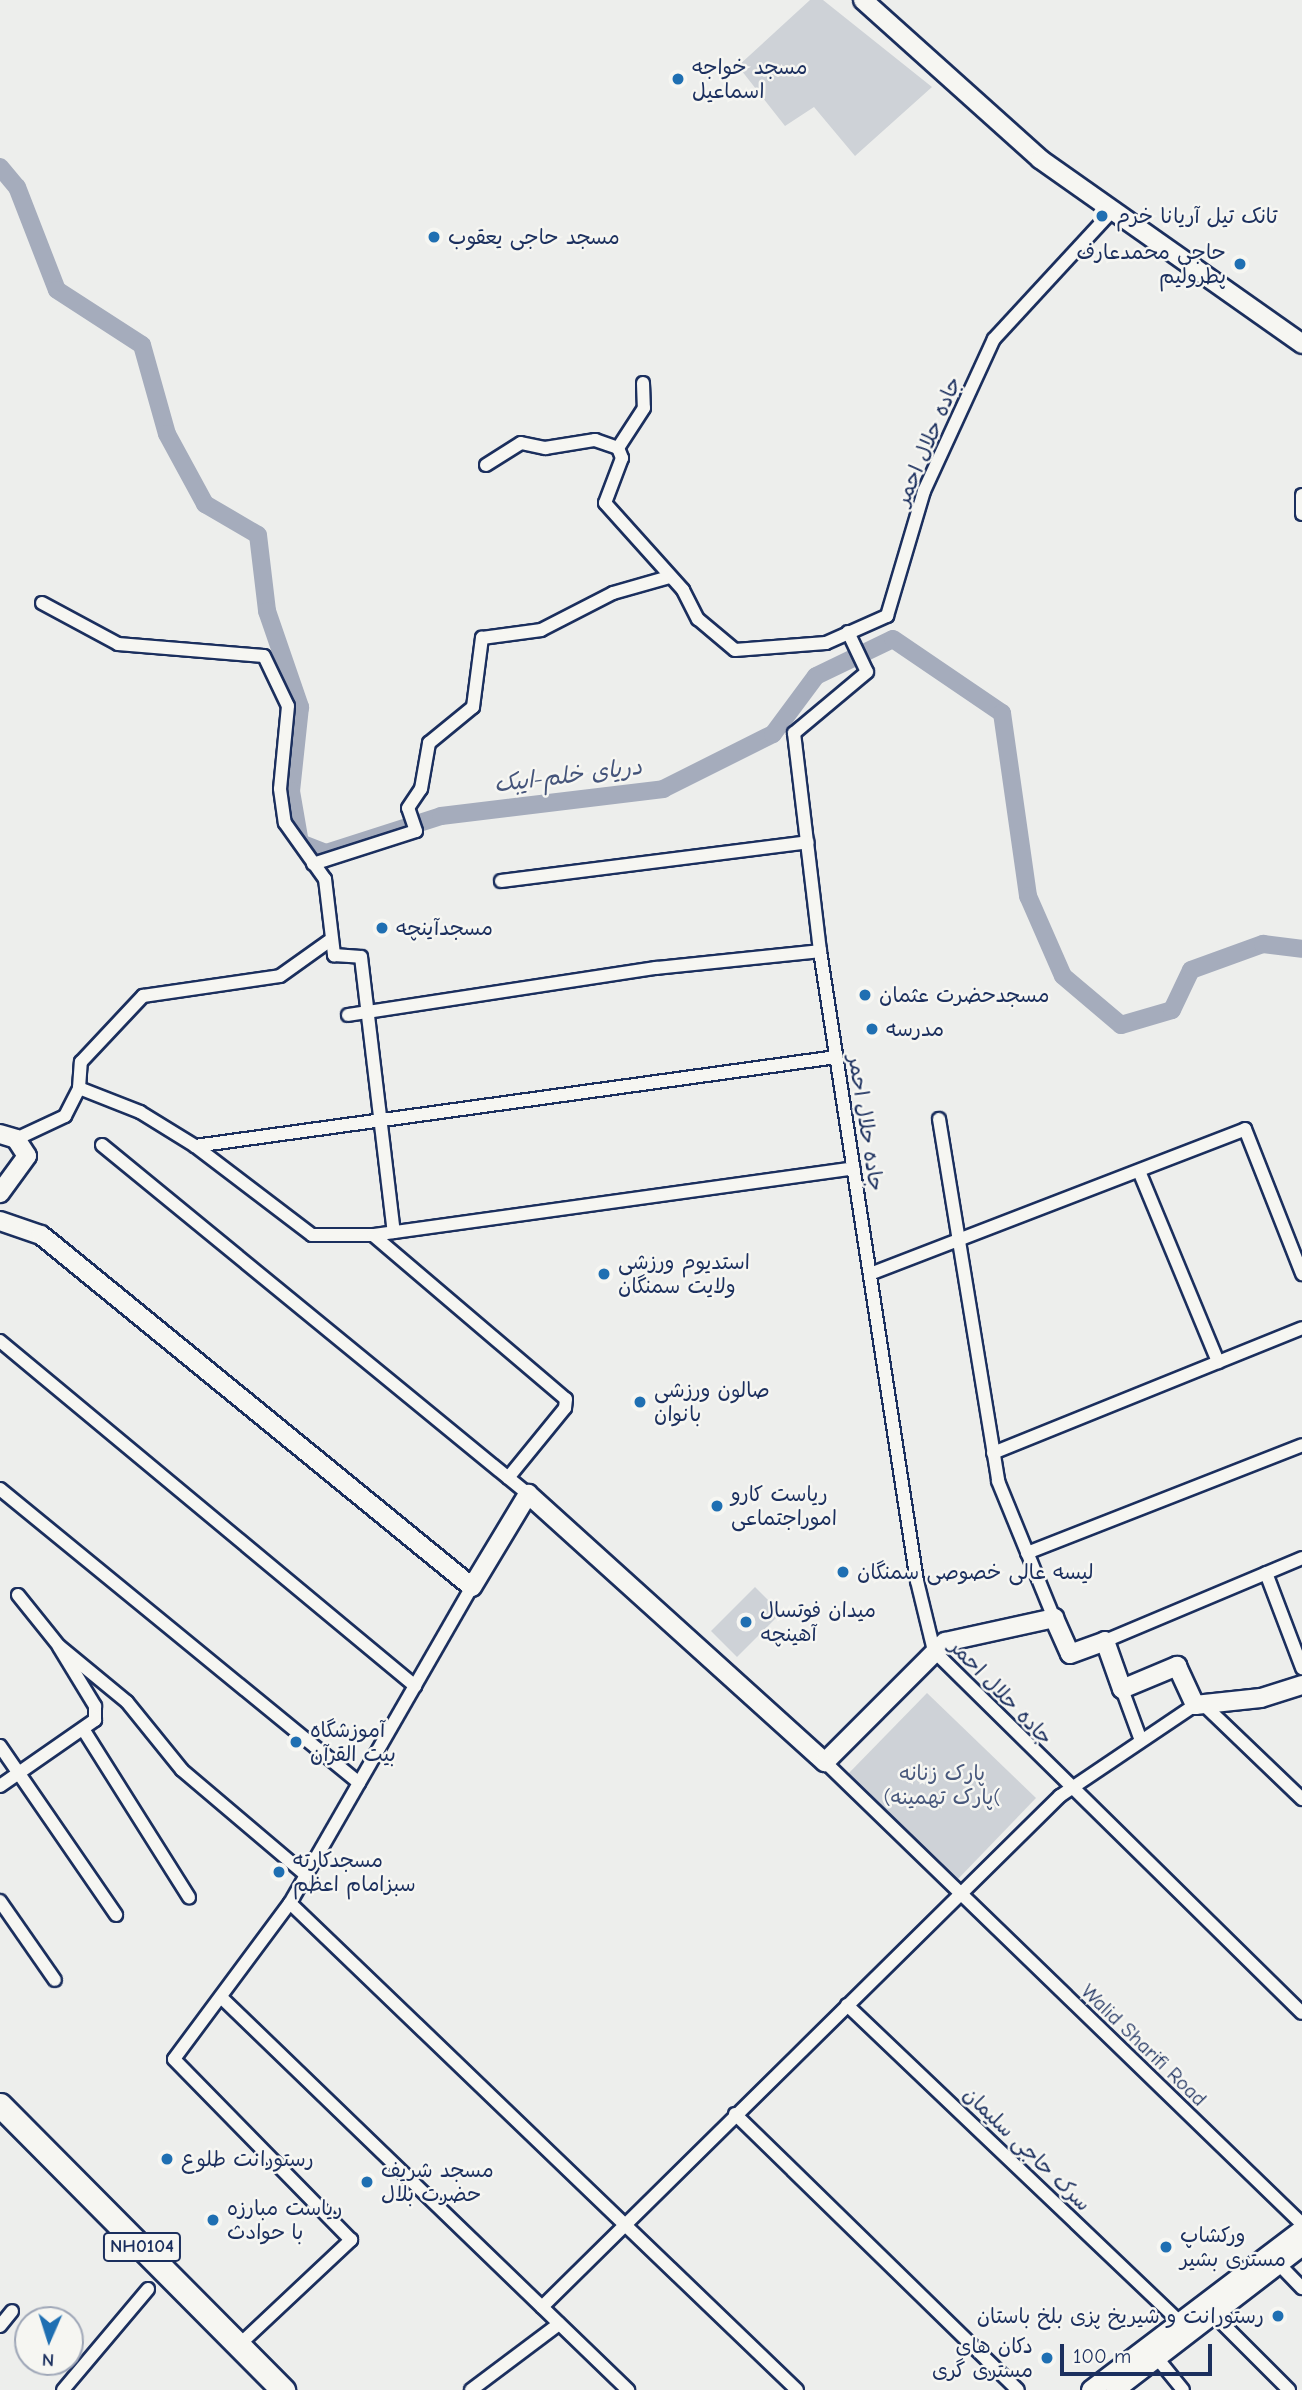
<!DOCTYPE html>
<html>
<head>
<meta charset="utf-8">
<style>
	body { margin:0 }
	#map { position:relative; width:1302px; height:2390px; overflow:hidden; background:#edeeec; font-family:"Comic Neue","Playpen Sans Arabic",sans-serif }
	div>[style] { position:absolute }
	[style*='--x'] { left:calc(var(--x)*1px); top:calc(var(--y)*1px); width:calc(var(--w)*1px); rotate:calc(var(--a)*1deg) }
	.green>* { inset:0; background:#ced2d7 }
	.river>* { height:18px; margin:-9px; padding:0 9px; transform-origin:9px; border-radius:9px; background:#a5acbc }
	.roads { filter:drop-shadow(2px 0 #1b2f5e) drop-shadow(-2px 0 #1b2f5e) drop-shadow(0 2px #1b2f5e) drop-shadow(0 -2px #1b2f5e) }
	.street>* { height:12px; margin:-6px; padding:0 6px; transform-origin:6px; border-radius:6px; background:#f6f6f2 }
	.secondary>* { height:18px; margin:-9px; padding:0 9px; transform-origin:9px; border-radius:9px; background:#f6f6f2 }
	.highway>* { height:23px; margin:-11.5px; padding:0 11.5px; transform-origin:11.5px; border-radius:11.5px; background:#f6f6f2 }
	.dots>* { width:19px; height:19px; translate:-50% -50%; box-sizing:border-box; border:4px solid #f6f6f2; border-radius:50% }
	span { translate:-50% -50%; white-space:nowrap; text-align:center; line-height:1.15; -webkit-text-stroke:5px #f6f6f2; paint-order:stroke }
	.shield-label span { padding:2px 5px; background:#f6f6f2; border:2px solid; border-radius:5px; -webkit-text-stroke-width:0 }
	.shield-label { font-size:19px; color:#1b2f5e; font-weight:700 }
	.poi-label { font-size:21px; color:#1b2f5e }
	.left { translate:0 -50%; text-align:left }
	.right { translate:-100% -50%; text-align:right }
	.street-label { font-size:21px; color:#1b2f5e }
	.park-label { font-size:21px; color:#48587c }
	.water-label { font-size:23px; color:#44547a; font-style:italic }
	.north { position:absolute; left:14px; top:2306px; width:70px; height:70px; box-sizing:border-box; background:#f6f6f2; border:2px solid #9ea6b7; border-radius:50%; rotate:183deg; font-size:19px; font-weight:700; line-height:28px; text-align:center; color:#1b2f5e }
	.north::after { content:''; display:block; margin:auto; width:24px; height:32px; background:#1f6fb2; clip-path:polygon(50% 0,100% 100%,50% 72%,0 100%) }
	.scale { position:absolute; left:1060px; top:2344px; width:152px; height:32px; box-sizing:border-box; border:4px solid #1b2f5e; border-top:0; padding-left:9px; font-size:21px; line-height:24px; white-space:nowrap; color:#1b2f5e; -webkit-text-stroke:5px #f6f6f2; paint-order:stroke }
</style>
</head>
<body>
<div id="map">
	<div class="green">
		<div style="clip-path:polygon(810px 0,823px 0,932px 87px,855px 156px,814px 107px,785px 126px,738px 66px)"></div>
		<div style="clip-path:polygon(755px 1587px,781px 1613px,737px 1657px,711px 1631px)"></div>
		<div style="clip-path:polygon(927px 1693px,1036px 1798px,958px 1879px,848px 1774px)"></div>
	</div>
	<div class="river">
		<div style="--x:0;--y:167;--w:26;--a:50"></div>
		<div style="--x:17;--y:187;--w:110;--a:68.8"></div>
		<div style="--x:57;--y:290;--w:101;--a:32.9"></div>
		<div style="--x:142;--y:345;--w:92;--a:74.3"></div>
		<div style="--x:167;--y:434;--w:80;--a:61.5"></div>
		<div style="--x:205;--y:504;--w:61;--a:30.3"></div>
		<div style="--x:258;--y:535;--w:77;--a:83.2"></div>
		<div style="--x:267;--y:611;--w:102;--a:71"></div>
		<div style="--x:300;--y:707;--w:84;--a:96.1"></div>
		<div style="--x:291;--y:791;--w:53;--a:80.2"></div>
		<div style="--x:300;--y:843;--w:28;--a:21"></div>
		<div style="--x:326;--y:853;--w:121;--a:-17.8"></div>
		<div style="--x:441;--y:816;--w:224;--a:-6.9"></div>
		<div style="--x:663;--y:789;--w:123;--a:-26.6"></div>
		<div style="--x:773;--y:734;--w:72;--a:-53.4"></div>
		<div style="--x:816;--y:676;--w:85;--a:-25.7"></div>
		<div style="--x:893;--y:639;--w:132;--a:34.2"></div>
		<div style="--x:1002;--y:713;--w:185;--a:81.9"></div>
		<div style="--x:1028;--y:896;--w:87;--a:66.4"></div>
		<div style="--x:1063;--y:976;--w:76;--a:40.2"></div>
		<div style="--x:1121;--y:1025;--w:53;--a:-16.4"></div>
		<div style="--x:1172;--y:1010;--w:44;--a:-64.6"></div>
		<div style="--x:1191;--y:970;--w:77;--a:-19.9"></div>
		<div style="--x:1263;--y:944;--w:39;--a:7"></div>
	</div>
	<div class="roads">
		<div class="street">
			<div style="--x:643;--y:383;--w:25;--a:88"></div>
			<div style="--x:644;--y:408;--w:48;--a:123"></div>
			<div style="--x:618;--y:448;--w:11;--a:68"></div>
			<div style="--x:622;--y:458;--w:48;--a:110.7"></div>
			<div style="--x:605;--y:503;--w:117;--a:48.1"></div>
			<div style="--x:683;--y:590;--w:33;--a:63"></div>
			<div style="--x:698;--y:619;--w:48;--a:40"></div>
			<div style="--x:735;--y:650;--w:91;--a:-4.4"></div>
			<div style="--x:826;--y:643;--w:67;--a:-23.9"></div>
			<div style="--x:887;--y:616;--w:130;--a:-73.5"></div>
			<div style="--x:924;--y:491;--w:167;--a:-65.3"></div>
			<div style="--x:994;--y:339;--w:174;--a:-47.3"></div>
			<div style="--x:486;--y:465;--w:41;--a:-32.2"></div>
			<div style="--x:521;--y:443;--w:25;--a:12"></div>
			<div style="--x:545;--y:448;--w:51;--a:-9.1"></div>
			<div style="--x:595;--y:440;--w:24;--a:19"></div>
			<div style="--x:1302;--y:495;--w:19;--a:90"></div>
			<div style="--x:42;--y:603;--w:86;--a:28.3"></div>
			<div style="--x:118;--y:644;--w:146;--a:4.7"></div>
			<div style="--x:264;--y:656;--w:55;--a:64.4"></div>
			<div style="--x:288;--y:706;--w:83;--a:95.5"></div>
			<div style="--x:280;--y:789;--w:34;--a:82"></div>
			<div style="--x:285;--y:823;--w:69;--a:54.5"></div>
			<div style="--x:325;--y:879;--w:77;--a:83.2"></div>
			<div style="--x:334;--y:955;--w:27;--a:4"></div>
			<div style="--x:361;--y:957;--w:277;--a:83.2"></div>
			<div style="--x:848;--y:632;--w:44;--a:64.6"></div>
			<div style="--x:867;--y:672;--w:95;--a:140.1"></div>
			<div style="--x:794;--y:733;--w:220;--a:83.2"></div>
			<div style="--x:820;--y:951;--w:637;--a:81.25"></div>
			<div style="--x:917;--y:1581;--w:72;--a:76.3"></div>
			<div style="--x:934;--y:1651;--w:516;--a:44.53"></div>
			<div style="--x:313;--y:864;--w:108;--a:-17.8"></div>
			<div style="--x:416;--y:831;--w:24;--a:-109"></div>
			<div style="--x:408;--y:808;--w:23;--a:-56"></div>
			<div style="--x:421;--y:789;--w:47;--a:-80.1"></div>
			<div style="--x:429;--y:743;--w:57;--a:-39.3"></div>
			<div style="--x:473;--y:707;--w:70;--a:-82.6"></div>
			<div style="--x:482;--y:638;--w:60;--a:-7.7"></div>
			<div style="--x:541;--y:630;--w:81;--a:-27.2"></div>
			<div style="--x:613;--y:593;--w:58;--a:-15.9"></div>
			<div style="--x:501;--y:881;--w:309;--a:-7.2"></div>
			<div style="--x:348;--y:1015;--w:312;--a:-8.7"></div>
			<div style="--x:656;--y:968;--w:165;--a:-5.9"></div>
			<div style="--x:79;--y:1088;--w:66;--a:21.5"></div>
			<div style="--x:140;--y:1112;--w:65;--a:31.7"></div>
			<div style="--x:195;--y:1146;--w:147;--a:37.3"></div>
			<div style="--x:312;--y:1235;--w:61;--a:0"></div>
			<div style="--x:373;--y:1235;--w:485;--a:-7.9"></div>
			<div style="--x:939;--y:1119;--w:367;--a:80.7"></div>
			<div style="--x:998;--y:1481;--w:148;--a:67.8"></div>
			<div style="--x:16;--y:1139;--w:54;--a:-25.1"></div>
			<div style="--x:65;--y:1116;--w:31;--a:-63"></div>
			<div style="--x:79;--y:1088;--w:26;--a:-86"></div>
			<div style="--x:81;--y:1062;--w:91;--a:-46.8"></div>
			<div style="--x:143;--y:996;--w:138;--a:-8.3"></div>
			<div style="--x:280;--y:976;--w:60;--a:-35.5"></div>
			<div style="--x:102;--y:1145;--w:551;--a:39.33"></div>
			<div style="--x:195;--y:1146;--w:647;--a:-7.9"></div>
			<div style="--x:1139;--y:1171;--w:207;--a:67.5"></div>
			<div style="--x:373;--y:1235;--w:253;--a:40.4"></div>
			<div style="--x:566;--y:1399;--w:9;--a:96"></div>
			<div style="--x:565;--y:1408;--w:90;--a:129.2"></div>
			<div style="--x:870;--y:1274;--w:402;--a:-21.1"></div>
			<div style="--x:1245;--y:1129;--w:156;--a:68.5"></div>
			<div style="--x:0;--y:1341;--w:540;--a:39.74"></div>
			<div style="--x:993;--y:1453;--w:333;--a:-22"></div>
			<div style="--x:0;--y:1489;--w:464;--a:39.3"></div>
			<div style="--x:1027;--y:1553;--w:295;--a:-21.4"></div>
			<div style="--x:1266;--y:1573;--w:102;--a:69.2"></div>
			<div style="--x:18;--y:1595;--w:65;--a:51.2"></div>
			<div style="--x:59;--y:1646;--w:88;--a:39.5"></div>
			<div style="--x:127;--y:1702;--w:87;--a:51"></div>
			<div style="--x:182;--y:1770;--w:162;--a:40.3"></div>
			<div style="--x:1105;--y:1641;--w:214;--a:-22.8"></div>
			<div style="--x:1122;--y:1689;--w:52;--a:69.8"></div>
			<div style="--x:1204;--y:1705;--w:136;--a:43.8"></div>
			<div style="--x:83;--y:1729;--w:199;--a:57.8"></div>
			<div style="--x:0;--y:1746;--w:205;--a:55.5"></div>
			<div style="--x:825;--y:1762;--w:664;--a:44.08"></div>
			<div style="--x:0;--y:1786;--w:116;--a:-34.8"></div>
			<div style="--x:95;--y:1720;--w:14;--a:-90"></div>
			<div style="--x:95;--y:1706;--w:69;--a:-121.4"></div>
			<div style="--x:0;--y:1901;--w:96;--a:55.2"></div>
			<div style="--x:290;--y:1903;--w:703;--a:43.85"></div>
			<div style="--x:224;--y:2000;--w:562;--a:43.99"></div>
			<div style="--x:847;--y:2005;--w:460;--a:43.6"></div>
			<div style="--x:735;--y:2114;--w:395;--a:44.3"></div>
			<div style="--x:1273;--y:2258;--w:42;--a:46"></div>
			<div style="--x:542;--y:2307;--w:728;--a:-44.61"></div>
			<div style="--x:1060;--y:1796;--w:163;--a:-34"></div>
			<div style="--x:1212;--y:2313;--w:109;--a:45"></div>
			<div style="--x:0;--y:2326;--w:19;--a:-51"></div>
			<div style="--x:239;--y:2345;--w:154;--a:-43.2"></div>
			<div style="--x:351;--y:2240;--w:253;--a:-134.4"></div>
			<div style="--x:174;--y:2059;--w:194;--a:-53.4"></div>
			<div style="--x:290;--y:1903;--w:365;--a:-60.1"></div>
			<div style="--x:1157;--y:2358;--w:41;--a:50.9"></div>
			<div style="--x:63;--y:2390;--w:132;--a:-49.9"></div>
			<div style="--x:471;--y:2390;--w:110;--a:-36.9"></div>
		</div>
		<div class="secondary">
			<div style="--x:863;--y:0;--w:238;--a:41.9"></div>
			<div style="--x:1040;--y:159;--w:321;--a:35.2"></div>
			<div style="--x:0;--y:1134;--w:17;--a:17"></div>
			<div style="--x:16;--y:1139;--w:20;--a:57"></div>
			<div style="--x:27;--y:1156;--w:46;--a:126.1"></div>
			<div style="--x:0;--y:1221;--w:43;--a:18.9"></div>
			<div style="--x:41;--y:1235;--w:556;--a:39.24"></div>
			<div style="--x:472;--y:1587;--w:109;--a:-58.9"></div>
			<div style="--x:528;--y:1494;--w:400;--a:42.1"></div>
			<div style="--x:825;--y:1762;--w:170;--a:-45"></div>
			<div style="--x:945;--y:1642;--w:112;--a:-12.4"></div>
			<div style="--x:1054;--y:1618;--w:39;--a:66"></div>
			<div style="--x:1070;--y:1654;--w:37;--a:-20"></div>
			<div style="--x:1105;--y:1641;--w:51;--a:70.5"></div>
			<div style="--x:1122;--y:1689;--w:60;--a:-22.7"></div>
			<div style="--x:1177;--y:1666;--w:43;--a:65.2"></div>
			<div style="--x:1195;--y:1705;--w:66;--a:-6.1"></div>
			<div style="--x:1261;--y:1698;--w:43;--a:-17.6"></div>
			<div style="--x:1091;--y:2390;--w:265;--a:-37.2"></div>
			<div style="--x:1115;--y:2390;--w:236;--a:-37.6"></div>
		</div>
		<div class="highway">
			<div style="--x:0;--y:2105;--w:402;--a:45.2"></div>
		</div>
	</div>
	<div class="dots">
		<div style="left:678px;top:79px;background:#1f6fb2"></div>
		<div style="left:1102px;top:216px;background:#1f6fb2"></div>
		<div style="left:434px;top:237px;background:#1f6fb2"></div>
		<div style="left:1240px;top:264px;background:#1f6fb2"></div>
		<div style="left:382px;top:928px;background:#1f6fb2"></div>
		<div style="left:865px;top:995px;background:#1f6fb2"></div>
		<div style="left:872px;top:1029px;background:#1f6fb2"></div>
		<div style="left:604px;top:1274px;background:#1f6fb2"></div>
		<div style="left:640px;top:1402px;background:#1f6fb2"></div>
		<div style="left:717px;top:1506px;background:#1f6fb2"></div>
		<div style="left:843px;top:1572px;background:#1f6fb2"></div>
		<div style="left:746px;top:1622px;background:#1f6fb2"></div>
		<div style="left:296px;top:1742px;background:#1f6fb2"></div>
		<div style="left:279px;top:1872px;background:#1f6fb2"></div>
		<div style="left:167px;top:2159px;background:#1f6fb2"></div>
		<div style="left:367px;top:2182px;background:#1f6fb2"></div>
		<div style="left:213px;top:2220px;background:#1f6fb2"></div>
		<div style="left:1166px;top:2247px;background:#1f6fb2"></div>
		<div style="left:1278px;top:2316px;background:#1f6fb2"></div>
		<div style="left:1047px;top:2358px;background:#1f6fb2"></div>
	</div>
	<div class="shield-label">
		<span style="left:142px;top:2247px">NH0104</span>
	</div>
	<div class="poi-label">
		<span class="left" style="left:692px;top:79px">مسجد خواجه<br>اسماعیل</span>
		<span class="left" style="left:1116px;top:216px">تانک تیل آریانا خرم</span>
		<span class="left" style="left:448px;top:237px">مسجد حاجی یعقوب</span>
		<span class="right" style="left:1226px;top:264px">حاجی محمدعارف<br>پطرولیم</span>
		<span class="left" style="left:396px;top:928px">مسجدآینچه</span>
		<span class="left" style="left:879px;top:995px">مسجدحضرت عثمان</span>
		<span class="left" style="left:886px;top:1029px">مدرسه</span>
		<span class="left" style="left:618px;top:1274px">استدیوم ورزشی<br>ولایت سمنگان</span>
		<span class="left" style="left:654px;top:1402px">صالون ورزشی<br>بانوان</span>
		<span class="left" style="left:731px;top:1506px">ریاست کارو<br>اموراجتماعی</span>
		<span class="left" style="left:857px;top:1572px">لیسه عالی خصوصی سمنگان</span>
		<span class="left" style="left:760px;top:1622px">میدان فوتسال<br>آهینچه</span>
		<span class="left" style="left:310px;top:1742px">آموزشگاه<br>بیت القرآن</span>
		<span class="left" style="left:293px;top:1872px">مسجدکارته<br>سبزامام اعظم</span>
		<span class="left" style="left:181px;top:2159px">رستورانت طلوع</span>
		<span class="left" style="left:381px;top:2182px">مسجد شریف<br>حضرت بلال</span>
		<span class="left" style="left:227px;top:2220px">ریاست مبارزه<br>با حوادث</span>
		<span class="left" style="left:1180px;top:2247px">ورکشاپ<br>مستری بشیر</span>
		<span class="right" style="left:1264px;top:2316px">رستورانت و شیریخ پزی بلخ باستان</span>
		<span class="right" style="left:1033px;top:2358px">دکان های<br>مستری گری</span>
	</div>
	<div class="street-label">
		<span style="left:928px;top:441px;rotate:-67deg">جاده حلال احمر</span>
		<span style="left:866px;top:1123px;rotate:81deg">جاده حلال احمر</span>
		<span style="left:1001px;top:1692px;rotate:46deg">جاده حلال احمر</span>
		<span style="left:1144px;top:2045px;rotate:44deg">Walid Sharifi Road</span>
		<span style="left:1027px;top:2149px;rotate:44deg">سرک حاجی سلیمان</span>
	</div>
	<div class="park-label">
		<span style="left:942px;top:1785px">پارک زنانه<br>(پارک تهمینه(</span>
	</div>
	<div class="water-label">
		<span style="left:568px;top:776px;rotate:-7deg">دریای خلم-ایبک</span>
	</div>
	<div class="north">N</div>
	<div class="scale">100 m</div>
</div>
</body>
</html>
